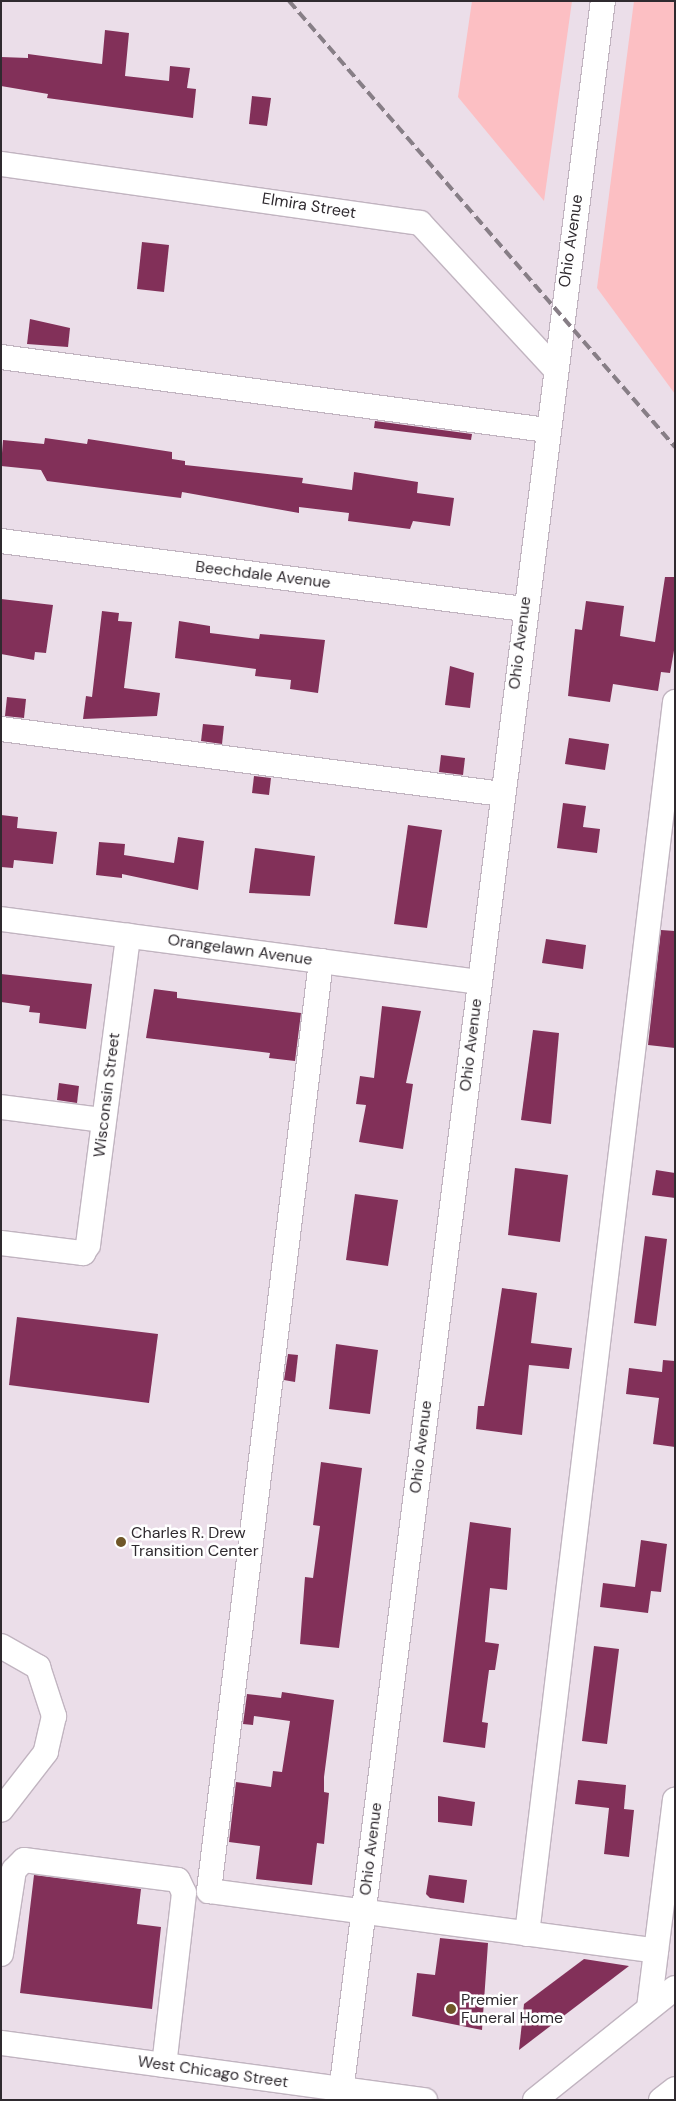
<!DOCTYPE html>
<html>
<head>
<meta charset="utf-8">
<style>
	body { margin:0 }
	#map { position:relative; width:676px; height:2101px; overflow:hidden; background:#ebdee9; font-family:"DM Sans",sans-serif }
	div>[style] { position:absolute }
	[style*='--x'] { left:calc(var(--x)*1px); top:calc(var(--y)*1px); width:calc(var(--w)*1px); rotate:calc(var(--a)*1deg) }
	.green>* { inset:0; background:#fcbfc3 }
	.building>* { inset:0; background:#823059 }
	.roads { filter:drop-shadow(1px 0 #c1b4c0) drop-shadow(-1px 0 #c1b4c0) drop-shadow(0 1px #c1b4c0) drop-shadow(0 -1px #c1b4c0) }
	.minor>* { height:24px; margin:-12px; padding:0 12px; transform-origin:12px; border-radius:12px; background:#fff }
	.rail>* { height:4px; margin-top:-2px; transform-origin:0; background:repeating-linear-gradient(90deg,#877e86 0 10px,transparent 0 15px) }
	.dots>* { width:14px; height:14px; translate:-50% -50%; box-sizing:border-box; border:2px solid #fff; border-radius:50% }
	span { translate:-50% -50%; white-space:nowrap; text-align:center; line-height:1.15; -webkit-text-stroke:5px #fff; paint-order:stroke }
	.street-label { font-size:16px; color:#2f2a2f }
	.poi-label { font-size:16px; color:#2f2a2f }
	.left { translate:0 -50%; text-align:left }
	.frame { position:absolute; inset:0; border:2px solid #2f2a2f; pointer-events:none }
</style>
</head>
<body>
<div id="map">
	<div class="green">
		<div style="clip-path:polygon(472px 1px,572px 1px,544px 201px,458px 97px)"></div>
		<div style="clip-path:polygon(634px 1px,675px 1px,675px 394px,597px 288px)"></div>
	</div>
	<div class="building">
		<div style="clip-path:polygon(105px 30px,129px 33px,125px 76px,169px 81px,170px 66px,190px 68px,187px 88px,196px 89px,193px 118px,47px 98px,48px 94px,1px 86px,1px 57px,28px 58px,28px 54px,102px 64px)"></div>
		<div style="clip-path:polygon(252px 96px,271px 98px,267px 126px,249px 124px)"></div>
		<div style="clip-path:polygon(142px 242px,169px 245px,164px 292px,137px 289px)"></div>
		<div style="clip-path:polygon(30px 319px,70px 328px,68px 347px,27px 344px)"></div>
		<div style="clip-path:polygon(375px 421px,472px 434px,471px 440px,374px 428px)"></div>
		<div style="clip-path:polygon(45px 438px,87px 444px,88px 439px,172px 452px,172px 459px,185px 461px,185px 465px,303px 478px,302px 483px,352px 490px,354px 472px,418px 482px,417px 493px,454px 498px,450px 526px,413px 521px,410px 529px,348px 521px,349px 513px,299px 507px,299px 513px,182px 492px,181px 498px,47px 481px,41px 470px,1px 466px,3px 440px,44px 444px)"></div>
		<div style="clip-path:polygon(665px 577px,675px 577px,675px 645px,670px 673px,661px 672px,658px 691px,613px 684px,610px 702px,568px 696px,575px 629px,582px 630px,586px 601px,624px 606px,620px 636px,655px 642px)"></div>
		<div style="clip-path:polygon(1px 599px,53px 605px,46px 653px,35px 652px,34px 660px,1px 654px)"></div>
		<div style="clip-path:polygon(102px 611px,119px 613px,118px 621px,132px 622px,124px 688px,160px 693px,157px 716px,83px 719px,86px 696px,92px 697px)"></div>
		<div style="clip-path:polygon(179px 621px,210px 626px,210px 633px,259px 639px,260px 634px,325px 640px,318px 693px,290px 689px,291px 680px,255px 676px,256px 669px,175px 658px)"></div>
		<div style="clip-path:polygon(450px 666px,474px 673px,470px 708px,445px 705px)"></div>
		<div style="clip-path:polygon(7px 697px,26px 699px,24px 718px,5px 716px)"></div>
		<div style="clip-path:polygon(203px 724px,224px 726px,222px 744px,201px 741px)"></div>
		<div style="clip-path:polygon(569px 738px,609px 744px,605px 770px,565px 764px)"></div>
		<div style="clip-path:polygon(441px 755px,465px 758px,463px 775px,439px 772px)"></div>
		<div style="clip-path:polygon(254px 776px,271px 778px,269px 795px,252px 793px)"></div>
		<div style="clip-path:polygon(563px 803px,586px 806px,583px 827px,600px 829px,597px 853px,557px 848px)"></div>
		<div style="clip-path:polygon(1px 815px,18px 817px,17px 828px,57px 832px,53px 864px,14px 860px,13px 868px,1px 867px)"></div>
		<div style="clip-path:polygon(408px 825px,442px 830px,427px 928px,394px 924px)"></div>
		<div style="clip-path:polygon(178px 837px,204px 841px,198px 890px,122px 874px,122px 878px,96px 875px,99px 842px,125px 844px,124px 855px,174px 863px)"></div>
		<div style="clip-path:polygon(255px 848px,315px 856px,310px 896px,249px 893px)"></div>
		<div style="clip-path:polygon(661px 930px,675px 931px,675px 1048px,648px 1045px)"></div>
		<div style="clip-path:polygon(546px 939px,586px 945px,583px 969px,542px 963px)"></div>
		<div style="clip-path:polygon(1px 974px,92px 984px,86px 1029px,39px 1023px,40px 1013px,29px 1012px,30px 1006px,1px 1002px)"></div>
		<div style="clip-path:polygon(154px 989px,177px 992px,177px 998px,301px 1013px,295px 1061px,269px 1058px,270px 1053px,146px 1038px)"></div>
		<div style="clip-path:polygon(382px 1006px,421px 1011px,406px 1083px,413px 1084px,403px 1149px,359px 1142px,366px 1105px,356px 1104px,360px 1076px,374px 1078px)"></div>
		<div style="clip-path:polygon(533px 1030px,559px 1033px,551px 1124px,521px 1120px)"></div>
		<div style="clip-path:polygon(59px 1083px,79px 1086px,77px 1103px,57px 1100px)"></div>
		<div style="clip-path:polygon(515px 1168px,568px 1175px,560px 1242px,508px 1235px)"></div>
		<div style="clip-path:polygon(656px 1170px,675px 1173px,675px 1198px,652px 1195px)"></div>
		<div style="clip-path:polygon(355px 1194px,398px 1200px,388px 1266px,346px 1260px)"></div>
		<div style="clip-path:polygon(645px 1236px,667px 1239px,656px 1326px,634px 1323px)"></div>
		<div style="clip-path:polygon(502px 1288px,537px 1293px,531px 1343px,572px 1348px,569px 1369px,529px 1365px,522px 1435px,476px 1429px,478px 1406px,484px 1406px)"></div>
		<div style="clip-path:polygon(17px 1317px,158px 1334px,149px 1403px,9px 1385px)"></div>
		<div style="clip-path:polygon(336px 1344px,378px 1350px,370px 1414px,329px 1409px)"></div>
		<div style="clip-path:polygon(288px 1354px,298px 1355px,295px 1382px,284px 1380px)"></div>
		<div style="clip-path:polygon(663px 1360px,675px 1361px,675px 1447px,653px 1444px,659px 1398px,626px 1394px,629px 1368px,662px 1372px)"></div>
		<div style="clip-path:polygon(321px 1462px,362px 1468px,339px 1648px,300px 1644px,305px 1577px,313px 1578px,320px 1526px,313px 1525px)"></div>
		<div style="clip-path:polygon(470px 1522px,511px 1528px,507px 1590px,490px 1588px,485px 1642px,499px 1644px,495px 1670px,489px 1670px,482px 1722px,488px 1723px,485px 1748px,443px 1742px)"></div>
		<div style="clip-path:polygon(641px 1540px,667px 1544px,661px 1592px,651px 1591px,648px 1613px,600px 1607px,603px 1583px,635px 1587px)"></div>
		<div style="clip-path:polygon(594px 1646px,619px 1649px,607px 1744px,582px 1741px)"></div>
		<div style="clip-path:polygon(282px 1692px,334px 1700px,324px 1777px,324px 1792px,329px 1793px,324px 1844px,317px 1843px,312px 1885px,256px 1879px,260px 1846px,229px 1842px,236px 1782px,271px 1787px,273px 1771px,282px 1772px,290px 1721px,254px 1716px,253px 1725px,243px 1724px,247px 1694px,281px 1698px)"></div>
		<div style="clip-path:polygon(578px 1780px,626px 1785px,624px 1809px,634px 1810px,629px 1857px,604px 1854px,609px 1808px,575px 1804px)"></div>
		<div style="clip-path:polygon(438px 1796px,475px 1802px,472px 1826px,438px 1822px)"></div>
		<div style="clip-path:polygon(34px 1875px,141px 1889px,137px 1924px,161px 1927px,152px 2009px,20px 1993px)"></div>
		<div style="clip-path:polygon(429px 1875px,467px 1880px,464px 1903px,430px 1898px,426px 1894px)"></div>
		<div style="clip-path:polygon(440px 1938px,488px 1943px,482px 2030px,412px 2016px,417px 1973px,435px 1975px)"></div>
		<div style="clip-path:polygon(584px 1959px,629px 1966px,519px 2050px,524px 2004px)"></div>
	</div>
	<div class="roads">
		<div class="minor">
			<div style="--x:1;--y:164;--w:423;--a:8"></div>
			<div style="--x:420;--y:223;--w:199;--a:47.2"></div>
			<div style="--x:1;--y:357;--w:551;--a:7.62"></div>
			<div style="--x:1;--y:541;--w:527;--a:7.41"></div>
			<div style="--x:1;--y:729;--w:505;--a:7.39"></div>
			<div style="--x:1;--y:919;--w:481;--a:7.5"></div>
			<div style="--x:321;--y:961;--w:937;--a:96.87"></div>
			<div style="--x:209;--y:1891;--w:451;--a:7.6"></div>
			<div style="--x:1;--y:1107;--w:103;--a:7.3"></div>
			<div style="--x:1;--y:1243;--w:83;--a:7"></div>
			<div style="--x:83;--y:1253;--w:9;--a:-58"></div>
			<div style="--x:88;--y:1245;--w:312;--a:-82.6"></div>
			<div style="--x:1;--y:1646;--w:43;--a:29.6"></div>
			<div style="--x:38;--y:1667;--w:52;--a:71.9"></div>
			<div style="--x:54;--y:1716;--w:37;--a:103"></div>
			<div style="--x:46;--y:1752;--w:73;--a:127.8"></div>
			<div style="--x:527;--y:1934;--w:1241;--a:-83.15"></div>
			<div style="--x:1;--y:1954;--w:85;--a:-81.2"></div>
			<div style="--x:14;--y:1870;--w:14;--a:-45"></div>
			<div style="--x:24;--y:1860;--w:155;--a:7.4"></div>
			<div style="--x:178;--y:1880;--w:14;--a:65"></div>
			<div style="--x:184;--y:1893;--w:173;--a:96.6"></div>
			<div style="--x:649;--y:2008;--w:210;--a:-82.9"></div>
			<div style="--x:1;--y:2043;--w:428;--a:7.7"></div>
			<div style="--x:340;--y:2100;--w:2115;--a:-82.86"></div>
			<div style="--x:535;--y:2100;--w:179;--a:-38.7"></div>
			<div style="--x:661;--y:2100;--w:18;--a:-38"></div>
		</div>
	</div>
	<div class="rail">
		<div style="--x:289;--y:1;--w:590;--a:49.12"></div>
	</div>
	<div class="dots">
		<div style="left:121px;top:1542px;background:#6f5627"></div>
		<div style="left:451px;top:2009px;background:#6f5627"></div>
	</div>
	<div class="street-label">
		<span style="left:309px;top:206px;rotate:9deg">Elmira Street</span>
		<span style="left:571px;top:241px;rotate:-82deg">Ohio Avenue</span>
		<span style="left:263px;top:575px;rotate:7deg">Beechdale Avenue</span>
		<span style="left:520px;top:643px;rotate:-83deg">Ohio Avenue</span>
		<span style="left:240px;top:950px;rotate:8deg">Orangelawn Avenue</span>
		<span style="left:471px;top:1045px;rotate:-83deg">Ohio Avenue</span>
		<span style="left:107px;top:1095px;rotate:-83deg">Wisconsin Street</span>
		<span style="left:421px;top:1447px;rotate:-83deg">Ohio Avenue</span>
		<span style="left:371px;top:1849px;rotate:-83deg">Ohio Avenue</span>
		<span style="left:213px;top:2072px;rotate:8deg">West Chicago Street</span>
	</div>
	<div class="poi-label">
		<span class="left" style="left:131px;top:1542px">Charles R. Drew<br>Transition Center</span>
		<span class="left" style="left:461px;top:2009px">Premier<br>Funeral Home</span>
	</div>
	<div class="frame"></div>
</div>
</body>
</html>
